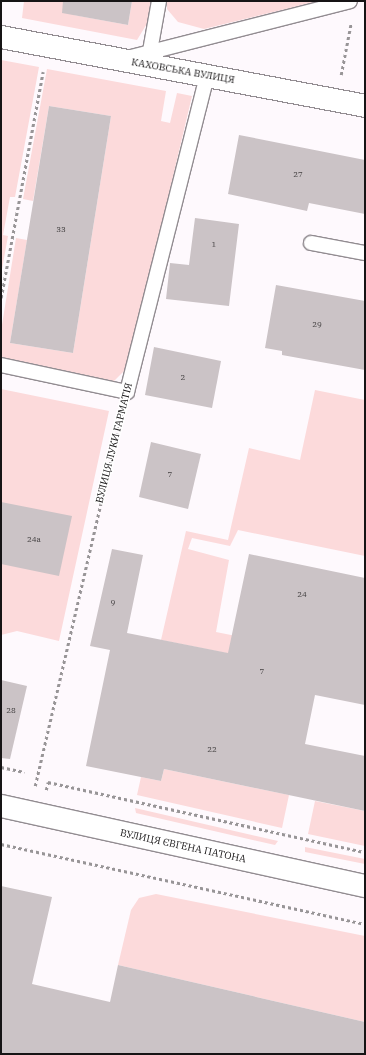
<!DOCTYPE html>
<html>
<head>
<meta charset="utf-8">
<style>
	body { margin:0 }
	#map { position:relative; width:366px; height:1055px; overflow:hidden; background:#fef9fd; font-family:"IBM Plex Serif",serif }
	div>[style] { position:absolute }
	[style*='--x'] { left:calc(var(--x)*1px); top:calc(var(--y)*1px); width:calc(var(--w)*1px); rotate:calc(var(--a)*1deg) }
	.green>* { inset:0; background:#fcdadb }
	.building>* { inset:0; background:#cbc3c6 }
	.path>* { height:2.5px; margin-top:-1.25px; transform-origin:0; background:repeating-linear-gradient(90deg,#989597 0 3px,transparent 0 6px) }
	.roads { filter:drop-shadow(1px 0 #928c91) drop-shadow(-1px 0 #928c91) drop-shadow(0 1px #928c91) drop-shadow(0 -1px #928c91) }
	.service>* { height:14px; margin:-7px; padding:0 7px; transform-origin:7px; border-radius:7px; background:#fff }
	.minor>* { height:22px; margin:-11px; padding:0 11px; transform-origin:11px; border-radius:11px; background:#fff }
	.tertiary>* { height:22px; margin:-11px; padding:0 11px; transform-origin:11px; border-radius:11px; background:#fff }
	span { translate:-50% -50%; white-space:nowrap; text-align:center; line-height:1.15; -webkit-text-stroke:3px #fff; paint-order:stroke }
	.number-label { font-size:8px; color:#434041 }
	.number-label span { -webkit-text-stroke-width:0 }
	.street-label { font-size:10px; color:#161415 }
	.frame { position:absolute; inset:0; border:2px solid #161415; pointer-events:none }
</style>
</head>
<body>
<div id="map">
	<div class="green">
		<div style="clip-path:polygon(24px 1px,77px 1px,74px 15px,128px 25px,132px 1px,152px 1px,148px 22px,137px 40px,22px 18px)"></div>
		<div style="clip-path:polygon(167px 1px,318px 1px,204px 29px,178px 22px,167px 9px)"></div>
		<div style="clip-path:polygon(1px 60px,39px 67px,15px 197px,10px 197px,3px 235px,8px 236px,1px 275px)"></div>
		<div style="clip-path:polygon(47px 69px,166px 91px,161px 121px,170px 123px,177px 93px,192px 96px,128px 367px,114px 381px,1px 357px,1px 331px,16px 238px,27px 240px,10px 343px,73px 353px,111px 116px,49px 106px,33px 201px,23px 199px)"></div>
		<div style="clip-path:polygon(1px 389px,109px 411px,59px 641px,17px 631px,1px 635px)"></div>
		<div style="clip-path:polygon(315px 390px,365px 400px,365px 556px,238px 530px,230px 546px,192px 538px,188px 549px,229px 560px,216px 632px,365px 662px,365px 681px,161px 640px,186px 531px,228px 540px,249px 448px,300px 460px)"></div>
		<div style="clip-path:polygon(164px 769px,289px 795px,282px 828px,137px 795px,141px 777px,161px 781px)"></div>
		<div style="clip-path:polygon(315px 801px,365px 811px,365px 846px,308px 834px)"></div>
		<div style="clip-path:polygon(135px 808px,278px 841px,275px 845px,136px 813px)"></div>
		<div style="clip-path:polygon(305px 847px,365px 859px,365px 864px,305px 852px)"></div>
		<div style="clip-path:polygon(156px 894px,365px 936px,365px 1022px,118px 965px,131px 910px,139px 898px)"></div>
	</div>
	<div class="building">
		<div style="clip-path:polygon(63px 1px,132px 1px,128px 25px,62px 13px)"></div>
		<div style="clip-path:polygon(49px 106px,111px 116px,73px 353px,10px 343px)"></div>
		<div style="clip-path:polygon(239px 135px,365px 160px,365px 214px,309px 203px,307px 211px,228px 194px)"></div>
		<div style="clip-path:polygon(195px 218px,239px 224px,229px 306px,166px 299px,170px 263px,189px 265px)"></div>
		<div style="clip-path:polygon(276px 285px,365px 301px,365px 370px,282px 355px,282px 351px,265px 348px)"></div>
		<div style="clip-path:polygon(154px 347px,221px 361px,212px 408px,145px 395px)"></div>
		<div style="clip-path:polygon(151px 442px,201px 454px,188px 509px,139px 497px)"></div>
		<div style="clip-path:polygon(1px 502px,72px 516px,59px 576px,1px 564px)"></div>
		<div style="clip-path:polygon(112px 549px,143px 555px,127px 633px,228px 653px,249px 554px,365px 578px,365px 705px,315px 695px,305px 744px,365px 756px,365px 811px,164px 769px,161px 781px,86px 766px,110px 650px,90px 646px)"></div>
		<div style="clip-path:polygon(1px 680px,27px 686px,10px 759px,1px 758px)"></div>
		<div style="clip-path:polygon(1px 886px,52px 897px,32px 984px,110px 1002px,118px 965px,365px 1022px,365px 1054px,1px 1054px)"></div>
	</div>
	<div class="path">
		<div style="--x:341;--y:75;--w:53;--a:-79.1"></div>
		<div style="--x:1;--y:298;--w:230;--a:-79.5"></div>
		<div style="--x:1;--y:767;--w:24;--a:12"></div>
		<div style="--x:35;--y:786;--w:383;--a:-76.9"></div>
		<div style="--x:46;--y:790;--w:8;--a:-76"></div>
		<div style="--x:48;--y:782;--w:325;--a:12.5"></div>
		<div style="--x:1;--y:844;--w:373;--a:12.4"></div>
	</div>
	<div class="roads">
		<div class="service">
			<div style="--x:150;--y:51;--w:51;--a:-79.8"></div>
			<div style="--x:127;--y:58;--w:230;--a:-14.3"></div>
			<div style="--x:311;--y:243;--w:55;--a:10.5"></div>
			<div style="--x:1;--y:365;--w:129;--a:12.1"></div>
			<div style="--x:127;--y:392;--w:327;--a:-75.8"></div>
		</div>
		<div class="minor">
			<div style="--x:1;--y:37;--w:370;--a:10.7"></div>
		</div>
		<div class="tertiary">
			<div style="--x:1;--y:806;--w:373;--a:12.4"></div>
		</div>
	</div>
	<div class="number-label">
		<span style="left:298px;top:175px">27</span>
		<span style="left:61px;top:230px">33</span>
		<span style="left:214px;top:245px">1</span>
		<span style="left:317px;top:325px">29</span>
		<span style="left:183px;top:378px">2</span>
		<span style="left:170px;top:475px">7</span>
		<span style="left:34px;top:540px">24а</span>
		<span style="left:302px;top:595px">24</span>
		<span style="left:113px;top:603px">9</span>
		<span style="left:262px;top:672px">7</span>
		<span style="left:11px;top:711px">28</span>
		<span style="left:212px;top:750px">22</span>
	</div>
	<div class="street-label">
		<span style="left:183px;top:71px;rotate:10deg">КАХОВСЬКА ВУЛИЦЯ</span>
		<span style="left:114px;top:443px;rotate:-76deg">ВУЛИЦЯ ЛУКИ ГАРМАТІЯ</span>
		<span style="left:183px;top:846px;rotate:12deg">ВУЛИЦЯ ЄВГЕНА ПАТОНА</span>
	</div>
	<div class="frame"></div>
</div>
</body>
</html>
